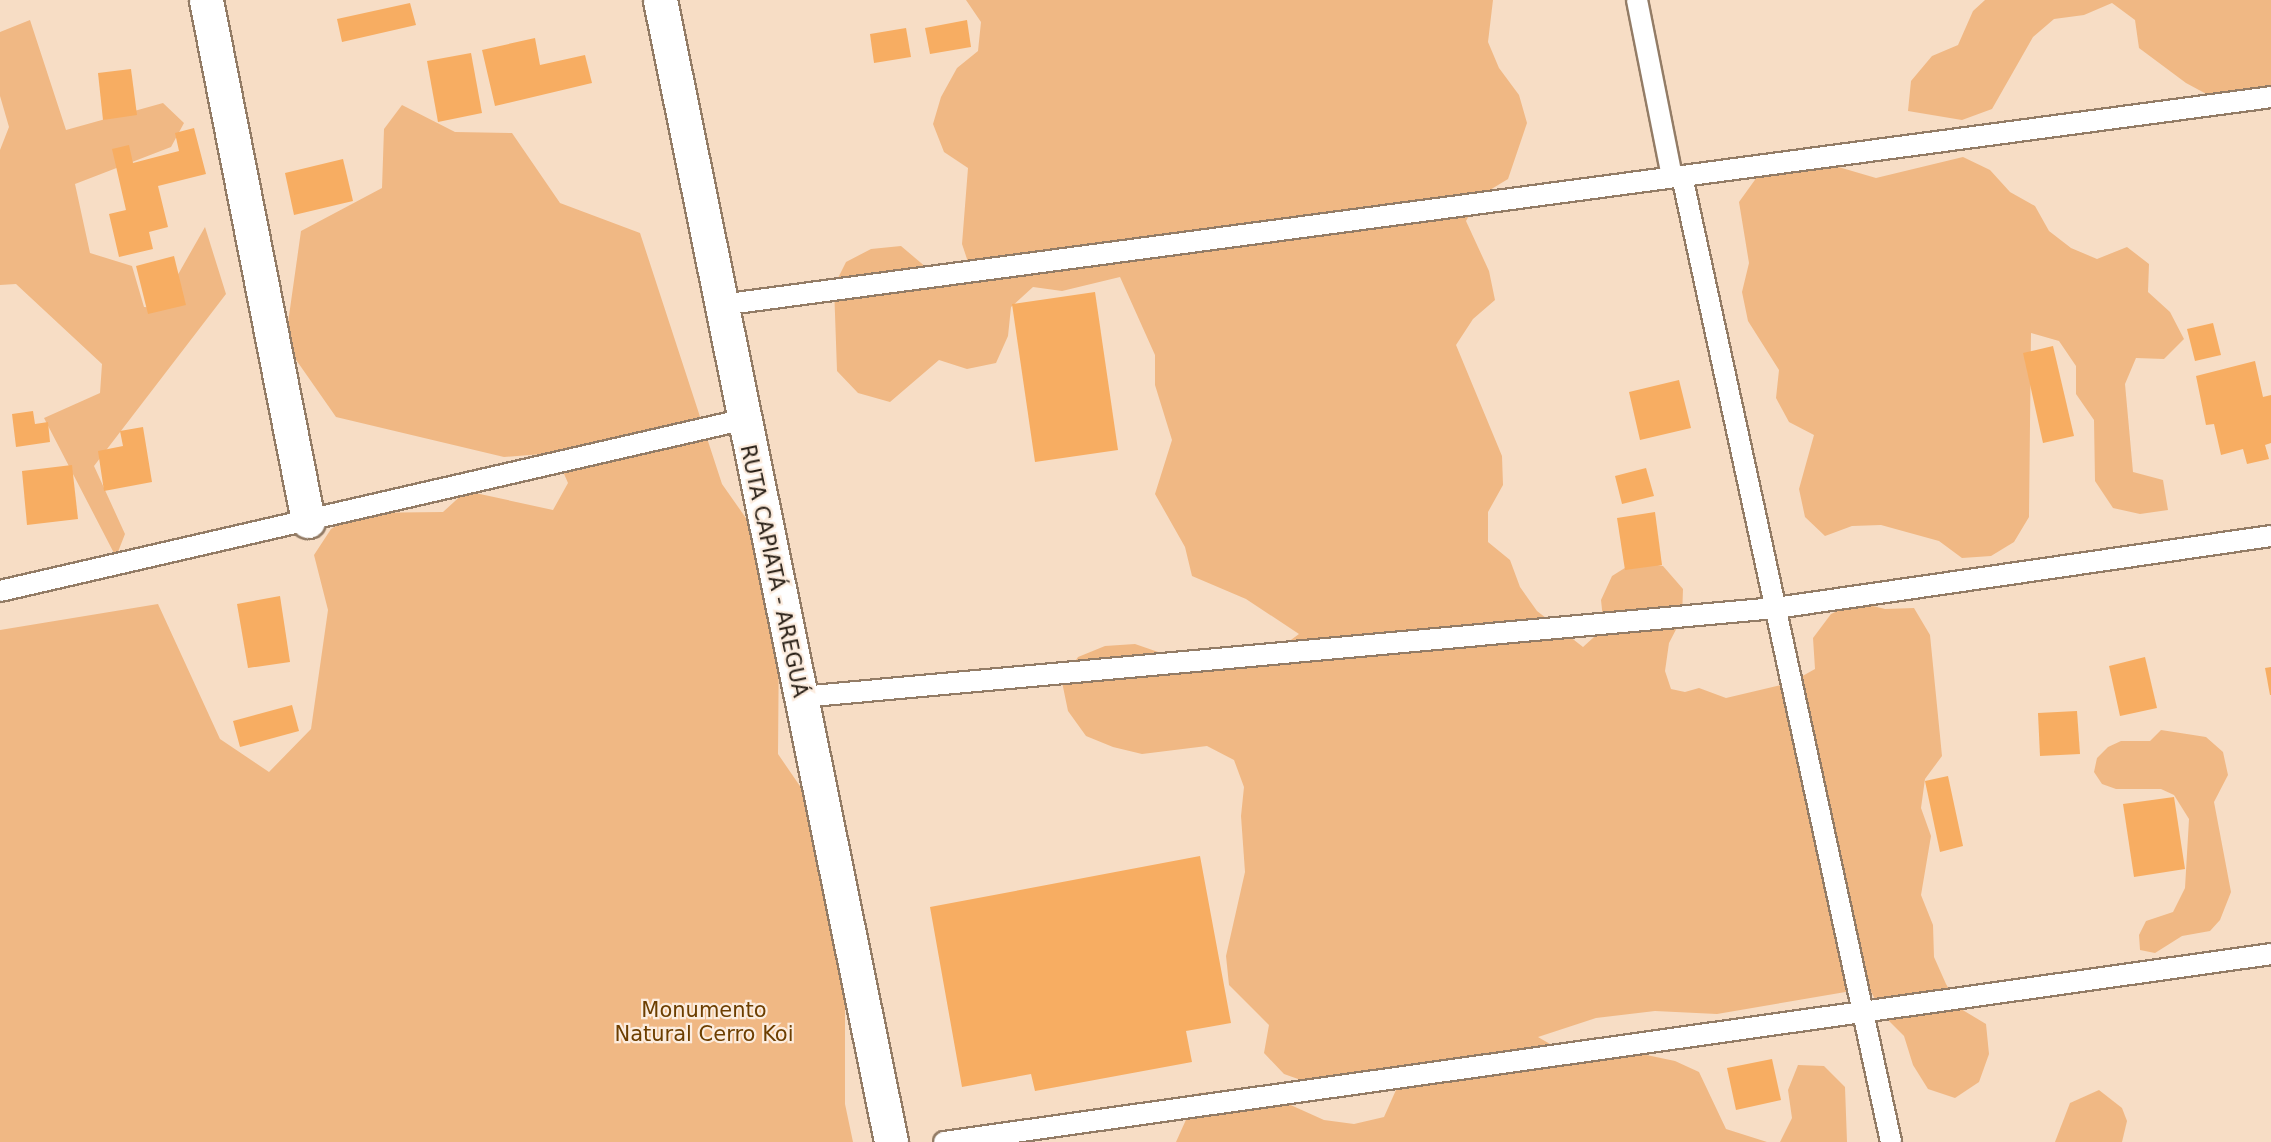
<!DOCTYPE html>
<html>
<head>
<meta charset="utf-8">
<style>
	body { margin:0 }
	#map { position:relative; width:2271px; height:1142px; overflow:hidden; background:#f7ddc5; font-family:"DejaVu Sans",sans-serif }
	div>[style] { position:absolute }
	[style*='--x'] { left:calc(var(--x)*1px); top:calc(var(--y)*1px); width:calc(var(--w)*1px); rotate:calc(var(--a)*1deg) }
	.green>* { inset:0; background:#f0b884 }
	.building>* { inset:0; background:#f7ad62 }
	.roads { filter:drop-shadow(2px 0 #937c66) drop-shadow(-2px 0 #937c66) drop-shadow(0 2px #937c66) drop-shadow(0 -2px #937c66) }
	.lane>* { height:20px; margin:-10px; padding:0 10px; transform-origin:10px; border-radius:10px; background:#fff }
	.street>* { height:33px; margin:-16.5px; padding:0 16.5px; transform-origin:16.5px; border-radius:16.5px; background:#fff }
	.primary>* { height:33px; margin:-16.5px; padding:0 16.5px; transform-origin:16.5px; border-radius:16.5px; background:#fff }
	span { translate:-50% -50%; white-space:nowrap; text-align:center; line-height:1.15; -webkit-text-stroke:4.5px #fcecde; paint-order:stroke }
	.street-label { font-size:21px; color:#281f16 }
	.park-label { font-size:21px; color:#6c3e00 }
</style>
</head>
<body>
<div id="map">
	<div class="green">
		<div style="clip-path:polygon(966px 0,1493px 0,1488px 42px,1499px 68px,1519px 95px,1527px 123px,1508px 179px,1480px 196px,1466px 221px,1489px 271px,1495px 300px,1473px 319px,1456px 345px,1502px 456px,1503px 485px,1488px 512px,1488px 542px,1510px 560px,1520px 587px,1537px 611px,1583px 647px,1604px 628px,1601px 600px,1612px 576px,1636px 561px,1663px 566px,1683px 589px,1682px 618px,1669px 643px,1665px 671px,1671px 689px,1685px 692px,1699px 688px,1726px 698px,1790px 683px,1815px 669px,1813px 638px,1831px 614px,1857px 602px,1885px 609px,1914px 608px,1930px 635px,1942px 756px,1925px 779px,1921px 808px,1931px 836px,1921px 895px,1933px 925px,1934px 957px,1946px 984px,1961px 1009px,1986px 1024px,1989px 1054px,1979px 1082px,1955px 1098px,1928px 1089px,1913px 1065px,1904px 1036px,1884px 1016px,1869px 988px,1717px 1014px,1655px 1011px,1596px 1018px,1538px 1037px,1562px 1051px,1618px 1049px,1675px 1061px,1699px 1072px,1726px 1129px,1767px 1142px,1176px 1142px,1198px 1093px,1257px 1090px,1324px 1120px,1354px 1124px,1384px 1117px,1396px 1090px,1375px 1070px,1315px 1085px,1284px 1074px,1264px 1053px,1269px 1025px,1229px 985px,1226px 956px,1245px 872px,1241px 816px,1244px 787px,1234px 760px,1207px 746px,1142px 754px,1113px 747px,1086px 736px,1068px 711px,1062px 682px,1078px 657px,1105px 646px,1135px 644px,1190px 663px,1276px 651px,1299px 634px,1246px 599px,1192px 576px,1185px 547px,1155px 494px,1172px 440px,1155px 385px,1155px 355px,1120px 277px,1062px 291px,1033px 287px,1011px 307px,1008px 336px,996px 363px,967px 369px,939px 360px,890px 402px,858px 393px,837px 371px,834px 286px,846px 262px,871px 249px,901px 246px,947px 285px,971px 271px,962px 244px,968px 168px,944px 152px,933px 124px,941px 97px,957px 68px,978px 51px,981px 22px)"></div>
		<div style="clip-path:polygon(1985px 0,2271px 0,2271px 91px,2212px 97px,2186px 83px,2139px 48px,2135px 20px,2112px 3px,2084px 15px,2054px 19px,2033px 37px,1992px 109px,1962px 120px,1908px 111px,1911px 81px,1932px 56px,1958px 45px,1973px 11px)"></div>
		<div style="clip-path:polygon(30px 20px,66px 130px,163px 103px,184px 123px,171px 147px,75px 184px,90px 253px,132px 266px,144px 307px,159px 308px,205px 227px,226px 294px,94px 466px,125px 534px,116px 557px,44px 418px,100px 393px,102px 364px,16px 284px,0 285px,0 150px,9px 127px,0 96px,0 32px)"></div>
		<div style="clip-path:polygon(402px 105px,455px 132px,512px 133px,560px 203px,640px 233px,722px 484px,755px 531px,779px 635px,778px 754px,845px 852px,845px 1104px,853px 1142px,0 1142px,0 630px,158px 604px,220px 739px,269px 772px,311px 729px,328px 610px,314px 555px,331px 529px,357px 513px,443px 512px,466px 491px,553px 510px,568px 483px,555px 453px,504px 457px,336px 417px,285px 344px,301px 231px,382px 188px,384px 129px)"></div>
		<div style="clip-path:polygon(1963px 157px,1990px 170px,2010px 192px,2035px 206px,2049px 231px,2071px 248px,2097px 259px,2127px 247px,2149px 264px,2148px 292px,2170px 312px,2184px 339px,2164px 359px,2136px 358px,2125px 384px,2133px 472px,2163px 480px,2168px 510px,2140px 514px,2113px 508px,2095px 481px,2094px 420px,2076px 394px,2076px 366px,2059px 341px,2031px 333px,2029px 517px,2014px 542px,1991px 556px,1962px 558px,1939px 541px,1881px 525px,1852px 526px,1825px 536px,1805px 517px,1799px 489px,1814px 435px,1789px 422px,1776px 398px,1779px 370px,1748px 321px,1742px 292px,1749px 263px,1739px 202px,1757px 177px,1785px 165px,1818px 161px,1876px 178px)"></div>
		<div style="clip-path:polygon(2161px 730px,2206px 737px,2223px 752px,2228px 775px,2214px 802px,2231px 892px,2220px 920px,2210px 931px,2182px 936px,2155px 953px,2140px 950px,2139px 935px,2146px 921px,2173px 912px,2185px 888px,2189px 819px,2174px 795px,2161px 789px,2116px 789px,2102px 784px,2094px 772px,2097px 758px,2108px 747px,2121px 741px,2150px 741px)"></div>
		<div style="clip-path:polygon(1798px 1065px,1824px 1066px,1845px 1087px,1847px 1142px,1780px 1142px,1792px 1118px,1788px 1090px)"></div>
		<div style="clip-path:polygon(2099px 1090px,2122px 1108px,2127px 1121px,2122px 1142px,2055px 1142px,2070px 1103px)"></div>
	</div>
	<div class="building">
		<div style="clip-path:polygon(410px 3px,416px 25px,342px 42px,337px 19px)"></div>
		<div style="clip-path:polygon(967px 20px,971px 47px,930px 54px,925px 28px)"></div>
		<div style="clip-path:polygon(906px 28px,911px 57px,874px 63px,870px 34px)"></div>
		<div style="clip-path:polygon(535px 38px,540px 65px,585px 55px,592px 83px,495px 106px,482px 50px)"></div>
		<div style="clip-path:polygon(471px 53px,482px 113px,438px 122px,427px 61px)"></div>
		<div style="clip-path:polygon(131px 69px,137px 115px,103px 120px,98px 73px)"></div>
		<div style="clip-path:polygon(194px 128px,206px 174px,158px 186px,168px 227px,149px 232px,153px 249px,119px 257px,109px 214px,126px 210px,112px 149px,129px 145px,133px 163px,179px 151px,175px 133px)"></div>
		<div style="clip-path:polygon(343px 159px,353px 201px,294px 215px,285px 173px)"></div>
		<div style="clip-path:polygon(174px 256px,186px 305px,148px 314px,136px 266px)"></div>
		<div style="clip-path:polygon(1095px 292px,1118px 450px,1035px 462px,1012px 304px)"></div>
		<div style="clip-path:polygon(2213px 323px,2221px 355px,2195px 361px,2187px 329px)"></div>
		<div style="clip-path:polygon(2053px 346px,2074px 436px,2043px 443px,2023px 353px)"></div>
		<div style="clip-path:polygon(2255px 361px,2263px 397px,2271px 395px,2271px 443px,2265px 445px,2269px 459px,2247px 464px,2243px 449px,2221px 455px,2214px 424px,2206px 425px,2196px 376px)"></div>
		<div style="clip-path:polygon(1679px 380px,1691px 428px,1640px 440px,1629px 392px)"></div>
		<div style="clip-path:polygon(33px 411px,35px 424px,48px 422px,50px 442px,16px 447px,12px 414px)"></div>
		<div style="clip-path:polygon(143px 427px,152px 482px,104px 491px,98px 451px,123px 446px,120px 431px)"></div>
		<div style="clip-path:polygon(72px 465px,78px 519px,27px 525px,22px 471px)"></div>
		<div style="clip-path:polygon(1646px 468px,1654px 496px,1622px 504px,1615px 476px)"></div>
		<div style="clip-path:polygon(1655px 512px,1662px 565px,1625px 570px,1617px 518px)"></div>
		<div style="clip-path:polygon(280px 596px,290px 662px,248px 668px,237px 604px)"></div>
		<div style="clip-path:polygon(2145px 657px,2157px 708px,2120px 716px,2109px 666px)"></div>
		<div style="clip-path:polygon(2271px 667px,2271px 695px,2270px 695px,2265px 668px)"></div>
		<div style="clip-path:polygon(292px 705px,299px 731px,240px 747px,233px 721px)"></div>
		<div style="clip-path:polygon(2077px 711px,2080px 754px,2040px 756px,2038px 713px)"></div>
		<div style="clip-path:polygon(1948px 776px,1963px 846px,1940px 852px,1925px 781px)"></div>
		<div style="clip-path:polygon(2174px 797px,2185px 869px,2134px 877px,2123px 804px)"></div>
		<div style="clip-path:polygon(1200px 856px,1231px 1023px,1186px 1031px,1192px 1062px,1035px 1091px,1031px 1074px,962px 1087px,930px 907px)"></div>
		<div style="clip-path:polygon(1772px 1059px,1781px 1100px,1736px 1110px,1727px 1068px)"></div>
	</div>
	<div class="roads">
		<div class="lane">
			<div style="--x:1637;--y:0;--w:180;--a:78.8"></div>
			<div style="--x:1682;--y:176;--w:988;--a:77.79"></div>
			<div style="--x:721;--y:305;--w:1564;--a:-7.64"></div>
			<div style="--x:0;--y:591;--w:760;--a:-12.99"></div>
			<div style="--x:801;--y:697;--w:979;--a:-5.22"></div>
			<div style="--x:1776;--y:608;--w:500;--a:-8.28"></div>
			<div style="--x:944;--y:1142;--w:1340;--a:-8.06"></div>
		</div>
		<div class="street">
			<div style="--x:206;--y:0;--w:531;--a:78.92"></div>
		</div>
		<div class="primary">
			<div style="--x:660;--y:0;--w:1165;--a:78.56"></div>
		</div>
	</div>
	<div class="street-label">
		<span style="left:774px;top:571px;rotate:78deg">RUTA CAPIATÁ - AREGUÁ</span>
	</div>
	<div class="park-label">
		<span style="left:704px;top:1022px">Monumento<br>Natural Cerro Koi</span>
	</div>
</div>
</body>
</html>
